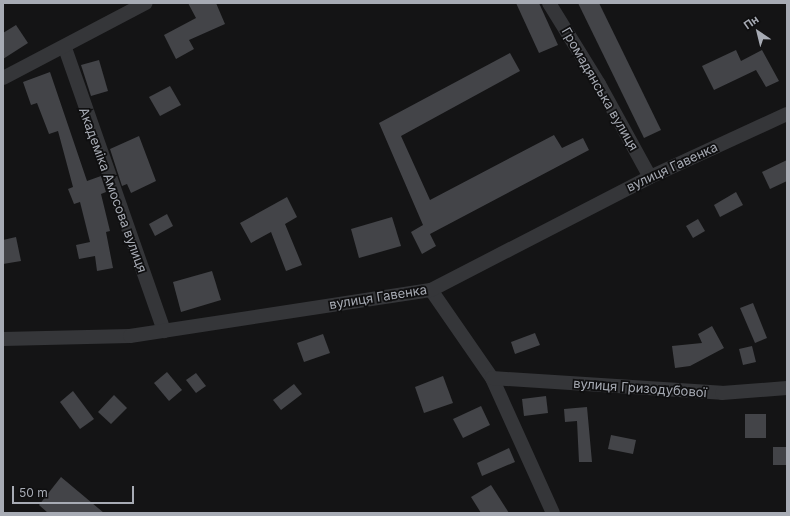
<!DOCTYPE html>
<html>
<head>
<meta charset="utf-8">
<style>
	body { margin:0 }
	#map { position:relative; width:790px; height:516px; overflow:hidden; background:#141415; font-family:Inter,sans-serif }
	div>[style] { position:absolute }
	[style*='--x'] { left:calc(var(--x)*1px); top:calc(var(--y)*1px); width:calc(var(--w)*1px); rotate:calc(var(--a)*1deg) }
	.building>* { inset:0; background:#434448 }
	.street>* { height:14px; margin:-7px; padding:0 7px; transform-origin:7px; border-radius:7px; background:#353639 }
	span { translate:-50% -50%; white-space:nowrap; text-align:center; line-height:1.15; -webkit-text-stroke:3.5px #0f0f10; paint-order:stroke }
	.street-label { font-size:13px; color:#a7abb4 }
	.frame { position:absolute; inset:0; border:4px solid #a7abb4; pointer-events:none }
	.north { position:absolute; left:738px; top:12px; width:40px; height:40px; -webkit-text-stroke:3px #0f0f10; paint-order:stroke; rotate:325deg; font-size:11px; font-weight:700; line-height:16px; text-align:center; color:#a7abb4 }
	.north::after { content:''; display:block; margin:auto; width:14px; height:18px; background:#a7abb4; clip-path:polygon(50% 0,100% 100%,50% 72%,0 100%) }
	.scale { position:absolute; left:12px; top:486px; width:122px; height:18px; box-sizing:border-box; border:2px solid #a7abb4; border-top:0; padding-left:5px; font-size:12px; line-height:14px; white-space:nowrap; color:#a7abb4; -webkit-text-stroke:3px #0f0f10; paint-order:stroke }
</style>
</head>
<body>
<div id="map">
	<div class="building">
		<div style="clip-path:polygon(188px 3px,216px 3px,225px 24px,189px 40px,194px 49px,176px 59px,164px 35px,196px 18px)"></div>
		<div style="clip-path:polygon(516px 3px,539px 3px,558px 45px,539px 53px)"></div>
		<div style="clip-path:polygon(578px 3px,599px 3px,661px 130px,644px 138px)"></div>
		<div style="clip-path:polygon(16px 25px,28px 43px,3px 59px,3px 33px)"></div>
		<div style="clip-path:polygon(736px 50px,741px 61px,762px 50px,779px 81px,766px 87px,756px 70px,714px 90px,702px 66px)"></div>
		<div style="clip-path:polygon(510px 53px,520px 71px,401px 136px,430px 200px,554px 135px,562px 148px,583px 138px,589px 150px,430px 234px,436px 246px,422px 254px,411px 232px,423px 225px,379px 123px)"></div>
		<div style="clip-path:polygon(99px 60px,108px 91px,91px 96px,81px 65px)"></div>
		<div style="clip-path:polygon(50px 72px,87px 181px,101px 176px,106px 192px,101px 194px,110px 231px,106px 232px,113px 268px,97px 271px,95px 256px,79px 259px,76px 245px,90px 242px,80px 202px,74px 204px,68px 189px,73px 187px,58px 131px,49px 134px,37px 103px,31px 105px,23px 82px)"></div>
		<div style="clip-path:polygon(170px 86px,181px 105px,160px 116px,149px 97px)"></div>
		<div style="clip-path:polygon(139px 136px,156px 181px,131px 193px,127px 184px,122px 186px,110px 149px)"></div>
		<div style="clip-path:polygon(787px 160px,787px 181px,770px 189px,762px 172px)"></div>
		<div style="clip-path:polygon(736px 192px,743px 205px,720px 217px,714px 205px)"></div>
		<div style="clip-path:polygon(287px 197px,297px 217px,285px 224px,302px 265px,286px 271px,271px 232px,251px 243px,240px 223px)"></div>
		<div style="clip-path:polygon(167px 214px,173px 226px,155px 236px,149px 224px)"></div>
		<div style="clip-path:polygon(392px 217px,401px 246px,359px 258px,351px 229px)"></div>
		<div style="clip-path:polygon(698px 219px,705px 231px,693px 238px,686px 226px)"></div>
		<div style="clip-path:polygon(16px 237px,21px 261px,3px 264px,3px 240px)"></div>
		<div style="clip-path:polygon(212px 271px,221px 300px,181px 312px,173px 282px)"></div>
		<div style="clip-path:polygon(753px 303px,767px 338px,755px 343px,740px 308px)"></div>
		<div style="clip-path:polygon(712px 326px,724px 348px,690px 366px,675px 368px,672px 346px,702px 343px,698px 334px)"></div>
		<div style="clip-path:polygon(535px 333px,540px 345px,515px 354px,511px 342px)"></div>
		<div style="clip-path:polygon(323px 334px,330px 353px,304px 362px,297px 343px)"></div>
		<div style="clip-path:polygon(752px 346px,756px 362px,743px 365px,739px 349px)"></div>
		<div style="clip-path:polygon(167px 372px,182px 390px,169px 401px,154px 383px)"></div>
		<div style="clip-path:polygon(196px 373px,206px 386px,196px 393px,186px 380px)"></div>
		<div style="clip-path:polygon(443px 376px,453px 403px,424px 413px,415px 387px)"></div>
		<div style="clip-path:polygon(294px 384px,302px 394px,281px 410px,273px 400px)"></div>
		<div style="clip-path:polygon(73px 391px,94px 419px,80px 429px,60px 402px)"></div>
		<div style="clip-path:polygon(114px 395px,127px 408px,111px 424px,98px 412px)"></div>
		<div style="clip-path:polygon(546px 396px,548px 413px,524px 416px,522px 399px)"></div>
		<div style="clip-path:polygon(481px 406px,490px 425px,463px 438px,453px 419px)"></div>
		<div style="clip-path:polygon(587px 407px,592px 462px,579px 462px,577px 421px,565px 422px,564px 409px)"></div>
		<div style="clip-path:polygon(745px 414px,766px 414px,766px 438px,745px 438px)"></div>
		<div style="clip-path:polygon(611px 435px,636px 440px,633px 454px,608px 449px)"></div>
		<div style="clip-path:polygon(773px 447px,787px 447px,787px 465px,773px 465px)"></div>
		<div style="clip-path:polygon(509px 448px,515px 462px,482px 476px,477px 463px)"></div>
		<div style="clip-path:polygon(61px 477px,104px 513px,48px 513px,39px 505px)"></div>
		<div style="clip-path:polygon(491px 485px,509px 513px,481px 513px,471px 497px)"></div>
	</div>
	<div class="street">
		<div style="--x:549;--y:3;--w:95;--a:58.3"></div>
		<div style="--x:599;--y:84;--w:106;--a:61.3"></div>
		<div style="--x:65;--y:48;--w:300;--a:70.7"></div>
		<div style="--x:3;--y:78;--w:161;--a:-27.7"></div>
		<div style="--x:431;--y:290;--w:107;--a:55.3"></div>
		<div style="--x:492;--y:378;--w:148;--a:65.7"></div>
		<div style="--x:3;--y:339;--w:127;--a:-1.4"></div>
		<div style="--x:130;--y:336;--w:304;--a:-8.7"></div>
		<div style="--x:431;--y:290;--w:246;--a:-27.3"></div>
		<div style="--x:650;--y:177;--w:151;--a:-24.7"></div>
		<div style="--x:492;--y:378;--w:230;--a:3.7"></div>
		<div style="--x:722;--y:393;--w:65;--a:-4.4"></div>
	</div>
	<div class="street-label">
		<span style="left:600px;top:89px;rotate:60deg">Громадянська вулиця</span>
		<span style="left:672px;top:167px;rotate:-25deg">вулиця Гавенка</span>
		<span style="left:113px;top:190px;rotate:70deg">Академіка Амосова вулиця</span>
		<span style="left:378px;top:297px;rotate:-9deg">вулиця Гавенка</span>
		<span style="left:640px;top:388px;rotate:4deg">вулиця Гризодубової</span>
	</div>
	<div class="frame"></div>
	<div class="north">Пн</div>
	<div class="scale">50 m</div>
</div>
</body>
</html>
